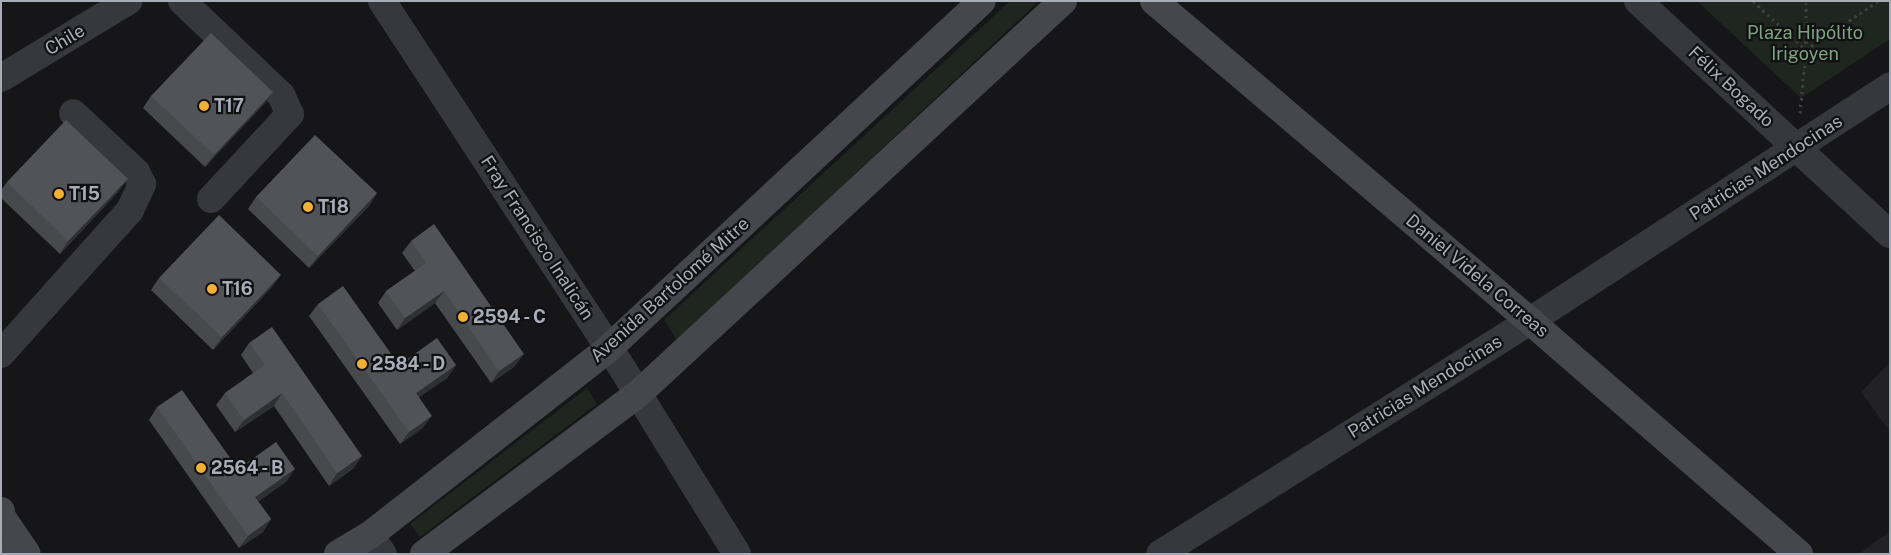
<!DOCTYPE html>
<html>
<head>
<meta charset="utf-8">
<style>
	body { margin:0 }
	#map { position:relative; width:1891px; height:555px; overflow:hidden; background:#161618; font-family:"Public Sans",sans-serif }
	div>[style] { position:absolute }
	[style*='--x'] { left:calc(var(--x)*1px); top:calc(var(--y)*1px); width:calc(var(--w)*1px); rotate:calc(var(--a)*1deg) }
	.built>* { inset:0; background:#222225 }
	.green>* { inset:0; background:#1e261f }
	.path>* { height:3px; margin-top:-1.5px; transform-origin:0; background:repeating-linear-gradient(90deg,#3d3f44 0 2.5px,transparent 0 6.5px) }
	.street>* { height:28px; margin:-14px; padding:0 14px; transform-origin:14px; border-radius:14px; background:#37383d }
	.secondary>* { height:28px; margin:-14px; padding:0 14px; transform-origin:14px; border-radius:14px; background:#45474d }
	.wall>* { inset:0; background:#47494d }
	.shaded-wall>* { inset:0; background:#2f3033 }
	.building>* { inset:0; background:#525359 }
	.dots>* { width:14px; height:14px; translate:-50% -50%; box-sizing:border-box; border:2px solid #111113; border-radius:50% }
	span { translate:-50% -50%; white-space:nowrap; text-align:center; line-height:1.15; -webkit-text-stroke:4.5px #111113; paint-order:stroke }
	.park-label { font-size:18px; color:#7fa381 }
	.street-label { font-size:18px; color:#a8adb8 }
	.poi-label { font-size:18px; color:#a8adb8; font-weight:700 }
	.left { translate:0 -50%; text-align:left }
	.frame { position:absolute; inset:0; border:2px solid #a8adb8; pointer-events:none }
</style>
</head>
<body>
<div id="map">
	<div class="built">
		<div style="clip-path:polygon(1890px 362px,1890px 432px,1861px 392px)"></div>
		<div style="clip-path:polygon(1890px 531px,1890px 554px,1859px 554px)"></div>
	</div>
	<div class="green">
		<div style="clip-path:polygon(1010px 1px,1039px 1px,677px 341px,664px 320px)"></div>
		<div style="clip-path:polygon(1697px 1px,1890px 1px,1890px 39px,1801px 98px)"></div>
		<div style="clip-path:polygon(587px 388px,597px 404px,420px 537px,410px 524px)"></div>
	</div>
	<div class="path">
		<div style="--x:1753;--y:1;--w:72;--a:42.8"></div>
		<div style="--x:1806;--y:50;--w:87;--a:-34.2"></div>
		<div style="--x:1800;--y:113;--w:63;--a:-84.6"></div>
		<div style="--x:1806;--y:50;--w:49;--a:-90"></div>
	</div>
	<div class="street">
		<div style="--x:182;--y:1;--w:137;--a:43.5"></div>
		<div style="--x:281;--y:95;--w:21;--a:65"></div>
		<div style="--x:290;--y:114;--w:116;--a:132.9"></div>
		<div style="--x:382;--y:1;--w:442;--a:56.8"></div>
		<div style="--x:624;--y:371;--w:215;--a:58.3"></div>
		<div style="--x:1638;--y:1;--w:343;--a:42.8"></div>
		<div style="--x:1;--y:78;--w:149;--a:-31.2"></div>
		<div style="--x:1;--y:354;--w:193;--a:-48.1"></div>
		<div style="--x:130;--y:210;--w:29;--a:-65"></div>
		<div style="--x:142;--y:184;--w:13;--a:-117"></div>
		<div style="--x:136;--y:172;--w:86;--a:-136.9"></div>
		<div style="--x:370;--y:535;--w:23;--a:56"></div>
		<div style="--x:1160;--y:554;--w:437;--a:-32.2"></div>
		<div style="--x:1530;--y:321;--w:430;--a:-33.1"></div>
	</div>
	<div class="secondary">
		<div style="--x:1154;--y:1;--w:494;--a:40.4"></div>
		<div style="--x:1530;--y:321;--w:356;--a:40.9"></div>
		<div style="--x:1;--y:511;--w:43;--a:87.3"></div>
		<div style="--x:3;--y:519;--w:42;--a:55.6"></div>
		<div style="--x:338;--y:554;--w:37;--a:-31"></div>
		<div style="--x:370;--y:535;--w:303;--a:-38"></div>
		<div style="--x:609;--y:348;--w:509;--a:-42.93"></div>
		<div style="--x:424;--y:554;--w:267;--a:-36.8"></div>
		<div style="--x:638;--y:394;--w:579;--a:-42.76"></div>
	</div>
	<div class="wall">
		<div style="clip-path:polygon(273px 92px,264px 104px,205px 167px,143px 108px,151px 96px)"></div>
		<div style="clip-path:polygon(7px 182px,119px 191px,60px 254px,1px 198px,1px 190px)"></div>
		<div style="clip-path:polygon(377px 193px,369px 206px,309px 268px,248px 209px,256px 197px)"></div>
		<div style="clip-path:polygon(411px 241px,515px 366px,491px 383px,435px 303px,397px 330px,378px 303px,386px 291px,415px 271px,402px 253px)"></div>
		<div style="clip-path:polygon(159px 278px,272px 287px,213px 350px,151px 290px)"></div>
		<div style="clip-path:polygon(318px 304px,399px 365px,456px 365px,447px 378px,419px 397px,423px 428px,400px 444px,309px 316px)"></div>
		<div style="clip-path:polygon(249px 343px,354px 468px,329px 486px,274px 406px,235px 432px,216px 405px,225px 393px,253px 373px,241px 355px)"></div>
		<div style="clip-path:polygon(157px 407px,238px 469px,287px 481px,258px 501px,271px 519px,263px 532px,239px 548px,149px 420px)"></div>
	</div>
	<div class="shaded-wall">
		<div style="clip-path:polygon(273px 92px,264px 104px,205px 167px,214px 155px)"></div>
		<div style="clip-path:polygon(128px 179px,119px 191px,60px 254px,68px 241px)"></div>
		<div style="clip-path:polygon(377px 193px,369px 206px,309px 268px,318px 256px)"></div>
		<div style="clip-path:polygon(281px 275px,272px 287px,213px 350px,222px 337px)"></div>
		<div style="clip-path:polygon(444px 291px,435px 303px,397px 330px,405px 318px)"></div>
		<div style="clip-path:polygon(524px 354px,515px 366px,491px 383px,499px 371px)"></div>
		<div style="clip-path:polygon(456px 365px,447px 378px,408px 405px,416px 393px)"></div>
		<div style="clip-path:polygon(282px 393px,274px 406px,235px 432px,244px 420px)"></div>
		<div style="clip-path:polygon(432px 416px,423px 428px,400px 444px,409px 432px)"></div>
		<div style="clip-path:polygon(362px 456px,354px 468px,329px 486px,337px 473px)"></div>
		<div style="clip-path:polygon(295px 469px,287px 481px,247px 510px,255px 497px)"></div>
		<div style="clip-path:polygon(271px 519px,263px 532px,239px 548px,248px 536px)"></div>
	</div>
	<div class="building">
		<div style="clip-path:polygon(211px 33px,273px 92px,214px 155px,151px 96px)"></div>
		<div style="clip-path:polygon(66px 120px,128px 179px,68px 241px,7px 182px)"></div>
		<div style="clip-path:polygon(315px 135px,377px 193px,318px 256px,256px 197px)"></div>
		<div style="clip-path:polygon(219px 215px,281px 275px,222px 337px,159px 278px)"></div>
		<div style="clip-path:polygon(434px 224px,524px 354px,499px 371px,444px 291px,405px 318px,386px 291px,426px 263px,411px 241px)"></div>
		<div style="clip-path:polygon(343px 286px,399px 365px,437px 338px,456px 365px,416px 393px,432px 416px,409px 432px,318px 304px)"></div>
		<div style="clip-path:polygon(272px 327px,362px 456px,337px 473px,282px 393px,244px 420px,225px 393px,265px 365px,249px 343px)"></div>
		<div style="clip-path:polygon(182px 390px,238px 469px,276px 442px,295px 469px,255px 497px,271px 519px,248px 536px,157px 407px)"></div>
	</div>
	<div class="dots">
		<div style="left:204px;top:106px;background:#f2b134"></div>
		<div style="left:59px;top:194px;background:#f2b134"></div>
		<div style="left:308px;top:207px;background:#f2b134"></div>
		<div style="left:212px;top:289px;background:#f2b134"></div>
		<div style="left:463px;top:317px;background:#f2b134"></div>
		<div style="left:362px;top:364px;background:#f2b134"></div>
		<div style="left:201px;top:468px;background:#f2b134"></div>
	</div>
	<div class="park-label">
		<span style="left:1805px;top:44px">Plaza Hipólito<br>Irigoyen</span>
	</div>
	<div class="street-label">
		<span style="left:65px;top:40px;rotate:-31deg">Chile</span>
		<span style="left:1731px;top:87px;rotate:43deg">Félix Bogado</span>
		<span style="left:1766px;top:168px;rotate:-33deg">Patricias Mendocinas</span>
		<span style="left:537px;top:238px;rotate:57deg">Fray Francisco Inalicán</span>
		<span style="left:1477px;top:276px;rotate:40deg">Daniel Videla Correas</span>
		<span style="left:670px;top:290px;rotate:-42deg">Avenida Bartolomé Mitre</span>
		<span style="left:1425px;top:387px;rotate:-32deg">Patricias Mendocinas</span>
	</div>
	<div class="poi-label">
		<span class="left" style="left:214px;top:106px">T17</span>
		<span class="left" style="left:69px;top:194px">T15</span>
		<span class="left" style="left:318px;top:207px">T18</span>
		<span class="left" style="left:222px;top:289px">T16</span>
		<span class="left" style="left:473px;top:317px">2594 - C</span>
		<span class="left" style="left:372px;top:364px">2584 - D</span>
		<span class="left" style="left:211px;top:468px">2564 - B</span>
	</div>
	<div class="frame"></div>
</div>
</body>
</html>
